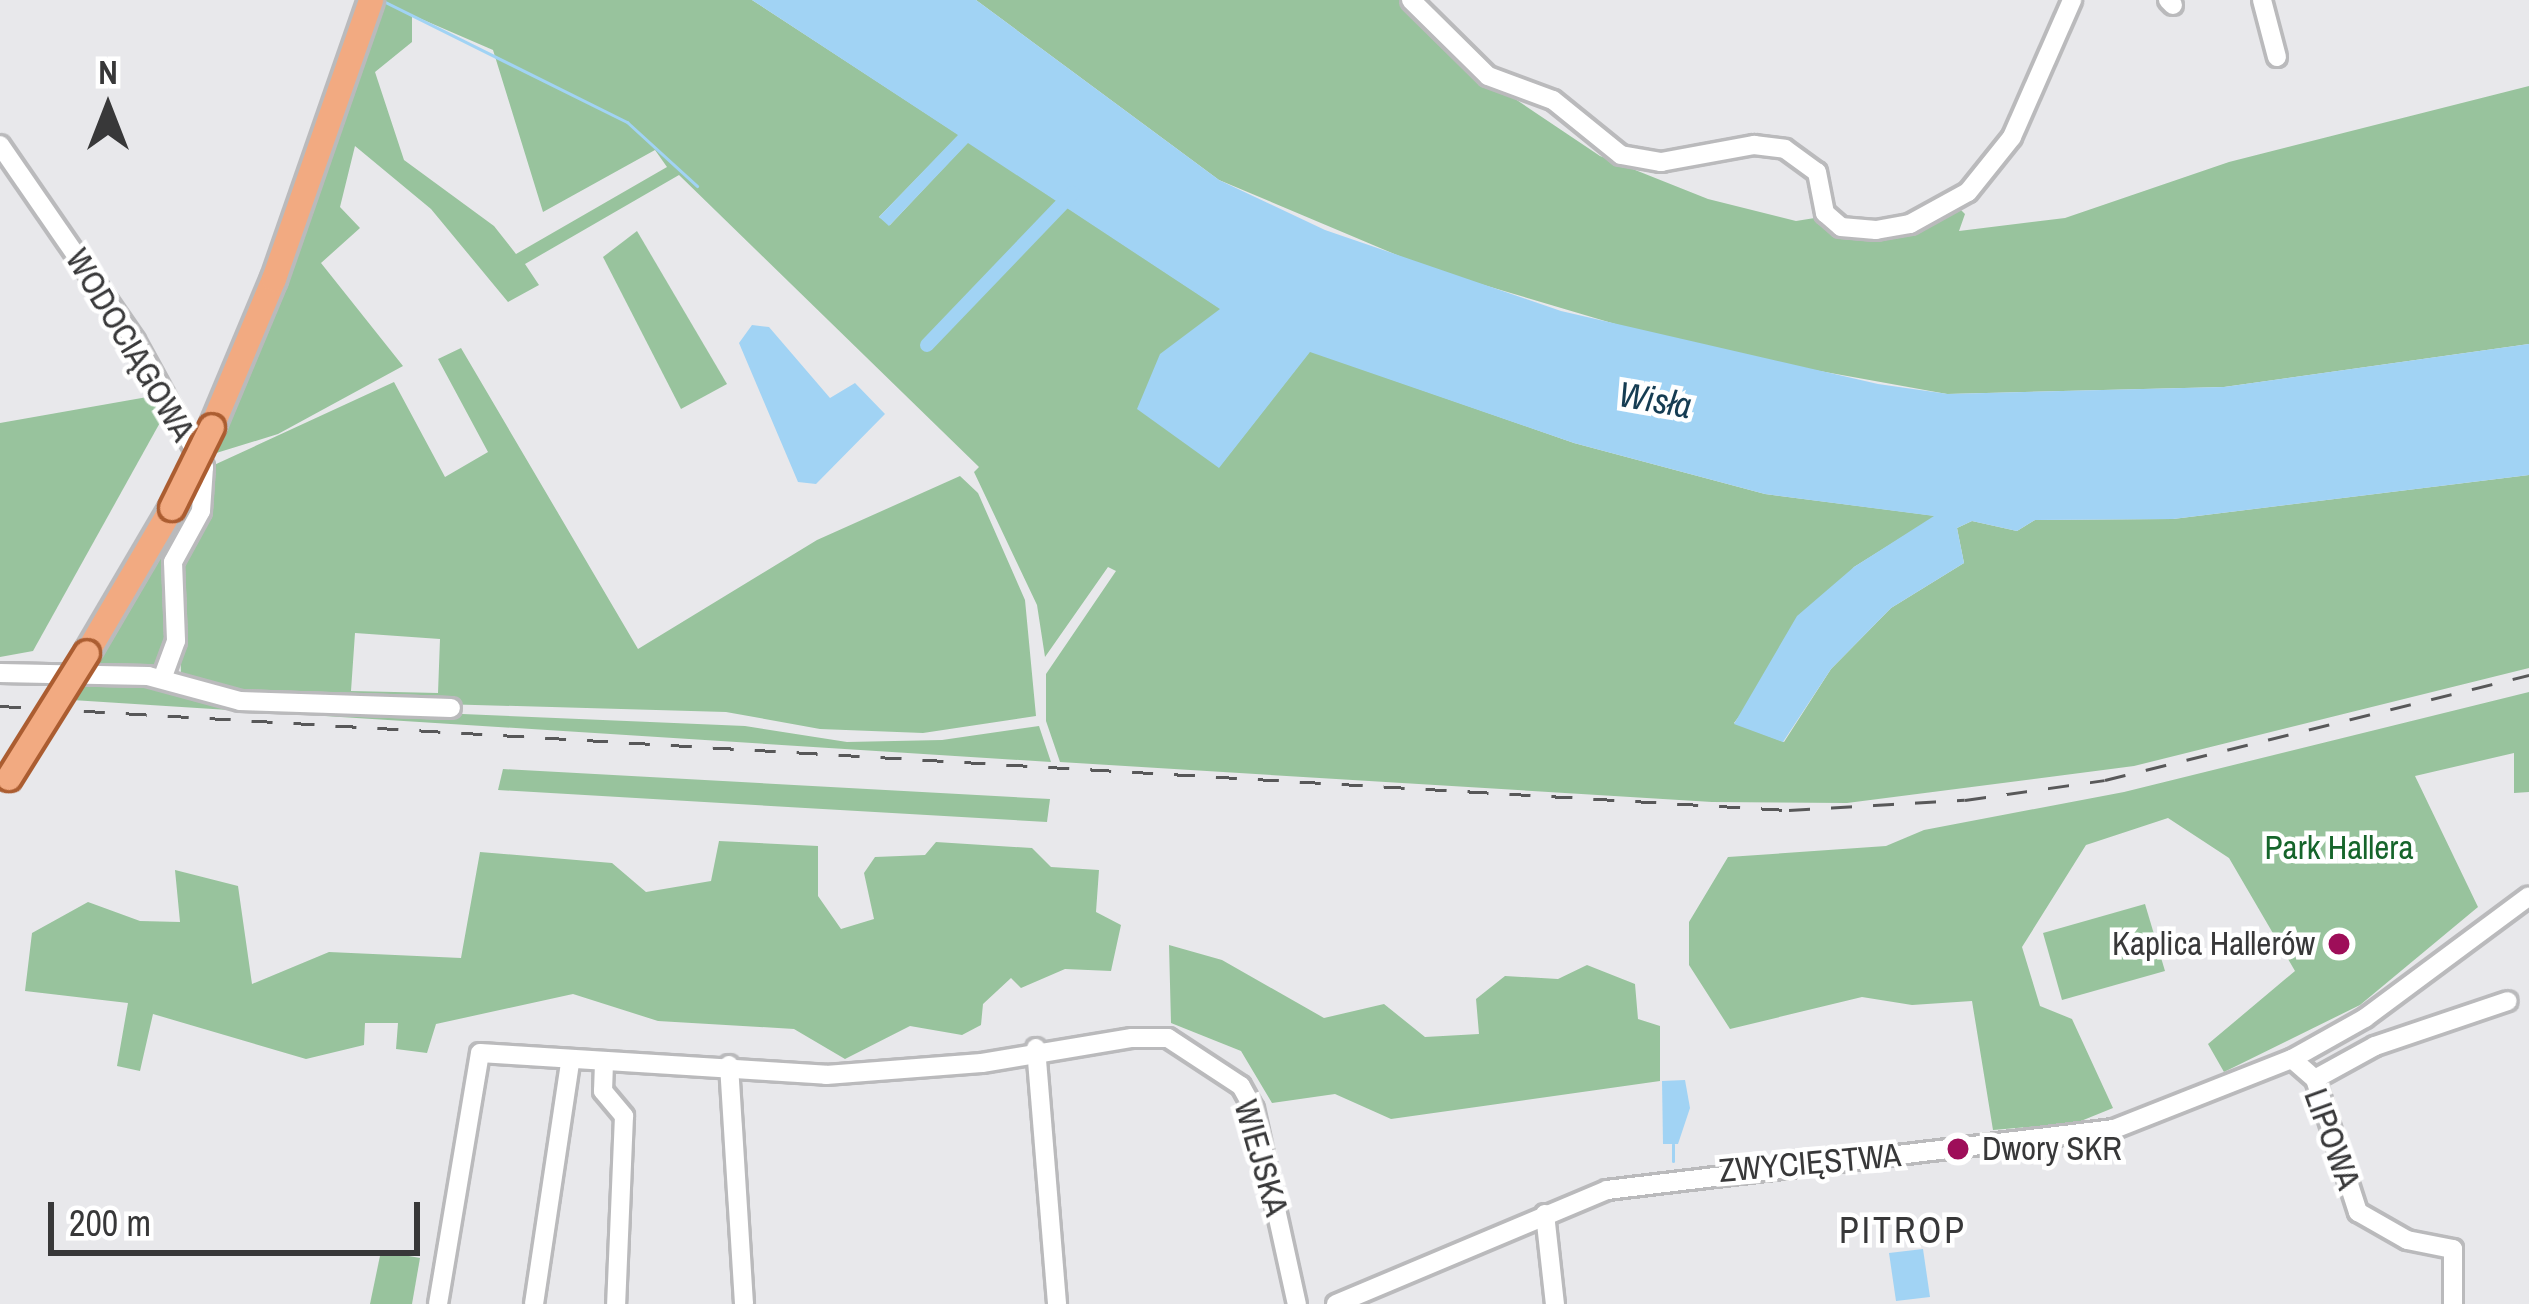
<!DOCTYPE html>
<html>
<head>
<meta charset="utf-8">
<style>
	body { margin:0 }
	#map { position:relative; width:2529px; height:1304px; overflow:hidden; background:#e8e8eb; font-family:"Archivo Narrow",sans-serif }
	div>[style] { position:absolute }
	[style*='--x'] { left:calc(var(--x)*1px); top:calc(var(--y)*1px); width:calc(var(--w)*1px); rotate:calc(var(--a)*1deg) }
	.green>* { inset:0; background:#98c39d }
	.water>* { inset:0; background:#a1d3f4 }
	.stream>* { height:3px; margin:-1.5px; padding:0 1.5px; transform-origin:1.5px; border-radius:1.5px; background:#a1d3f4 }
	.canal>* { height:14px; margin:-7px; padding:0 7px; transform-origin:7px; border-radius:7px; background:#a1d3f4 }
	.roads { filter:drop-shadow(3px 0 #bababc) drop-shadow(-3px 0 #bababc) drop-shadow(0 3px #bababc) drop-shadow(0 -3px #bababc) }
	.minor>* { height:18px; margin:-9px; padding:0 9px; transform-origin:9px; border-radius:9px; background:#fff }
	.major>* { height:24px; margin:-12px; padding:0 12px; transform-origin:12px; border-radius:12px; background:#f2aa81 }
	.rail>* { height:3px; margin-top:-1.5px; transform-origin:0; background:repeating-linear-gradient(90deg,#585859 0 21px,transparent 0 42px) }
	.bridges { filter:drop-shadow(3px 0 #ab5d31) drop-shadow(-3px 0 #ab5d31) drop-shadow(0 3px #ab5d31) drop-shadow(0 -3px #ab5d31) }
	.major-bridge>* { height:24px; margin:-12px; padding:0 12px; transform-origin:12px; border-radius:12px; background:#f2aa81 }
	.dots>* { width:33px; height:33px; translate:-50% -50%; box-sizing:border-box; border:6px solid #fff; border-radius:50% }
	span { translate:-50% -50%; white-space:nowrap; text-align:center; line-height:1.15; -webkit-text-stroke:9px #fff; paint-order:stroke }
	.street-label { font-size:33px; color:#383839 }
	.park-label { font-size:33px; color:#16652b }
	.poi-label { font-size:33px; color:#383839 }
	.right { translate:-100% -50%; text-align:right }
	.left { translate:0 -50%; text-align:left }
	.water-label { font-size:36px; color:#153c52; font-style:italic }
	.neighbourhood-label { font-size:36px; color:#383839; letter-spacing:3px }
	.north { position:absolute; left:48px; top:48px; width:120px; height:120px; -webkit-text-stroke:9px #fff; paint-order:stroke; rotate:0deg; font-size:33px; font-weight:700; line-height:48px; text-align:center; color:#383839 }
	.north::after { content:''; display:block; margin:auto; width:42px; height:54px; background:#383839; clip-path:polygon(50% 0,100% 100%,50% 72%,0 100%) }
	.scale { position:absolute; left:48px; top:1202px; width:372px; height:54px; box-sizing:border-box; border:6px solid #383839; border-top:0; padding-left:15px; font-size:36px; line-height:42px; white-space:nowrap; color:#383839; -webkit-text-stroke:9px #fff; paint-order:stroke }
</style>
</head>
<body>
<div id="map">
	<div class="green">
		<div style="clip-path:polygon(evenodd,382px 0,752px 0,959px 135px,879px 217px,890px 225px,968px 142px,1221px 309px,1211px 321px,1219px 467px,1310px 351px,1574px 443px,1765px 494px,1936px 516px,1854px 567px,1734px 723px,1784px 742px,1831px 669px,1891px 608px,1964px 563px,1957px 528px,1972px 521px,2017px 531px,2035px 520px,2173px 519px,2529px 475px,2529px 668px,2134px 766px,1847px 803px,1712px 802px,1060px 762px,1046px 721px,1046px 674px,1116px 571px,1108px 567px,1045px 657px,1037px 605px,974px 472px,979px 467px,679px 175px,525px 264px,539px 285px,508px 302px,431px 209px,355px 146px,340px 207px,360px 228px,321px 263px,403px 366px,278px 434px,213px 454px,274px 313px,382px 0,412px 15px,493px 50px,543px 212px,655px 150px,667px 167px,516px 254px,494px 226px,404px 160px,375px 72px,412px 42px,412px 15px)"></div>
		<div style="clip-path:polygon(976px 0,1407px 0,1487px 80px,1600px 156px,1708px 199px,1796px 221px,1821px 217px,1850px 232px,1956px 205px,1965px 214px,1959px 231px,2065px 218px,2229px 162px,2529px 86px,2529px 344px,2224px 387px,1947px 394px,1703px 350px,1430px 269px,1219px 180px)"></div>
		<div style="clip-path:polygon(637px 231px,727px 384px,681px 409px,603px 257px)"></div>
		<div style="clip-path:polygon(evenodd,461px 348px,638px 649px,817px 540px,960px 476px,978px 493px,1025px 600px,1036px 716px,923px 733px,820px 729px,726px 712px,266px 699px,181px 681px,179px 558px,210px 498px,214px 465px,394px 382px,445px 477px,488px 452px,438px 359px,461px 348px,355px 633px,440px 639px,438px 693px,351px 691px,355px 633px)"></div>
		<div style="clip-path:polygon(153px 396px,162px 419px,33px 651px,0 657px,0 423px)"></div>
		<div style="clip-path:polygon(202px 478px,178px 539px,167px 661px,154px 669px,95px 666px)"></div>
		<div style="clip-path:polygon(86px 679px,158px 682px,223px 704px,745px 726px,847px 742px,942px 740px,1039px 726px,1051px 762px,72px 700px)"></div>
		<div style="clip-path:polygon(2529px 692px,2529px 792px,2514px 793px,2514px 753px,2415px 776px,2478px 907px,2360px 1005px,2224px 1072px,2208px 1044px,2295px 971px,2229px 858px,2168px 818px,2086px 845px,2022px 947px,2040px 1006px,2072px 1019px,2113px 1108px,2076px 1123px,1993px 1130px,1972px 1001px,1912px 1005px,1862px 997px,1730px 1029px,1689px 965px,1689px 922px,1728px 857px,1886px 846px,1924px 830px,2124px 792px)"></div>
		<div style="clip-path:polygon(503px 769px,1050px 799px,1047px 822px,498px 790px)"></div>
		<div style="clip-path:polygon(719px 841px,818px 846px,818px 896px,841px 929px,874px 919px,864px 873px,875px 857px,925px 855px,936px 842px,1032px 848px,1051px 867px,1099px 870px,1096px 912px,1121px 925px,1111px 971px,1065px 969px,1021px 988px,1011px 978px,983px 1004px,981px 1025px,962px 1035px,910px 1026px,845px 1059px,794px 1029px,658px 1021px,573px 994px,436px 1024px,427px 1053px,396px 1049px,398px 1023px,365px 1023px,364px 1045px,306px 1059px,153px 1014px,140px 1071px,117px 1066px,128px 1003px,25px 991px,32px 933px,88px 902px,140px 921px,180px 922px,175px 870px,238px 886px,252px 984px,329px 952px,461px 958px,480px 852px,612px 863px,646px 892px,711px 881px)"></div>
		<div style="clip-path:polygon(2145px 904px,2165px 971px,2062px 1000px,2043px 933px)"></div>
		<div style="clip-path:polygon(1169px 945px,1222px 960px,1324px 1018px,1384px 1004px,1425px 1037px,1479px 1034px,1476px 999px,1505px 976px,1558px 979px,1587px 965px,1635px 984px,1638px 1019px,1660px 1026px,1660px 1081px,1391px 1119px,1335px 1094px,1272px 1103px,1241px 1051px,1171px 1023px)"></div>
		<div style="clip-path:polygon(381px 1251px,420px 1258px,412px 1304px,370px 1304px)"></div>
	</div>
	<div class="water">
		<div style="clip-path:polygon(752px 0,976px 0,1219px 180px,1325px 230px,1561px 311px,1878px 384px,1948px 394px,2224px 387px,2529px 344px,2529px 475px,2173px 519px,2035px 520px,2017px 531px,1972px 521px,1957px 528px,1964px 563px,1891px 608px,1831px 669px,1783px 742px,1734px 724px,1797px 616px,1854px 567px,1934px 516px,1765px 494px,1574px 443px,1310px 352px,1219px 468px,1137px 409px,1160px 354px,1220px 309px,968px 143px,889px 226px,879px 217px,958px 135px)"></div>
		<div style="clip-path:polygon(752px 325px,769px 327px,830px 398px,855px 383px,885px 414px,816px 484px,798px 482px,739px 343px)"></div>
		<div style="clip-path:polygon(1685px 1080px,1690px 1108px,1678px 1144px,1663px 1144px,1662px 1081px)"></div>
		<div style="clip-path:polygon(1923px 1249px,1930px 1297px,1896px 1301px,1889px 1253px)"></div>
	</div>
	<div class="stream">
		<div style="--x:381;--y:0;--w:275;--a:26.4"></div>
		<div style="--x:627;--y:122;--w:95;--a:42.4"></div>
		<div style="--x:1673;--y:1161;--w:17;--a:-90"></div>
	</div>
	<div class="canal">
		<div style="--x:927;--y:345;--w:211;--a:-46.2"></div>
	</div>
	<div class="roads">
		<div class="minor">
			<div style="--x:1411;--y:0;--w:108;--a:44.6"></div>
			<div style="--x:1488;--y:76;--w:69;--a:20.3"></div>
			<div style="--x:1553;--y:100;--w:87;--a:39"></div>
			<div style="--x:1621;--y:155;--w:41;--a:9.9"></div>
			<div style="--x:1661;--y:162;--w:95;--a:-10.4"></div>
			<div style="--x:1754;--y:145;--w:31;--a:7"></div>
			<div style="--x:1785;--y:149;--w:39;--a:36"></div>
			<div style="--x:1817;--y:172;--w:42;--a:79"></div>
			<div style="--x:1825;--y:213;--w:21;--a:41"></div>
			<div style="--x:1841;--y:227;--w:35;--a:5"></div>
			<div style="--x:1876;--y:230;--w:35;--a:-10"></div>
			<div style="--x:1910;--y:224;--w:66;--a:-28.9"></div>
			<div style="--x:1968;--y:192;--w:70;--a:-51.3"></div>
			<div style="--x:2012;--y:137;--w:150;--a:-66.3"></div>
			<div style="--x:2168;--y:0;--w:7;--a:45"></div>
			<div style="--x:2262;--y:0;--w:59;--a:75.3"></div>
			<div style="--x:0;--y:145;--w:238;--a:55.4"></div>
			<div style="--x:135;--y:341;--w:144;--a:61.3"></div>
			<div style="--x:204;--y:467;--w:44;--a:93.9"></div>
			<div style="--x:201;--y:511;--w:58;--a:118.8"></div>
			<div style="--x:173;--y:562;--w:79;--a:87.8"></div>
			<div style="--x:176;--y:641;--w:40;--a:110.2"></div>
			<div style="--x:0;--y:673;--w:148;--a:1.2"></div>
			<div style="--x:148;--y:676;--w:95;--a:15.2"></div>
			<div style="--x:240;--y:701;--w:211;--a:1.9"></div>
			<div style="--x:1036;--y:1048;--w:257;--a:85.3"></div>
			<div style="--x:2292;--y:1059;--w:30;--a:41"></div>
			<div style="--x:2315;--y:1079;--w:140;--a:72.1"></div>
			<div style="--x:2358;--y:1212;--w:56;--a:29.7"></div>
			<div style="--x:2407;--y:1240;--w:47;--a:11.1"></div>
			<div style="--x:2453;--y:1249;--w:55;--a:90"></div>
			<div style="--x:604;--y:1063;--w:28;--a:92"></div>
			<div style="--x:603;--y:1091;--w:33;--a:50"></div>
			<div style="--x:624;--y:1116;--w:188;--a:92.4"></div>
			<div style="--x:729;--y:1065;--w:239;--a:86.4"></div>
			<div style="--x:2315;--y:1079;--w:68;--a:-28.8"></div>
			<div style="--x:2375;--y:1046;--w:140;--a:-18.7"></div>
			<div style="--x:1545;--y:1214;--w:91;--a:83.7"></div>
			<div style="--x:438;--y:1304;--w:254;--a:-80.5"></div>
			<div style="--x:480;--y:1053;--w:347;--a:3.6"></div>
			<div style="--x:826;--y:1075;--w:156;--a:-4.4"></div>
			<div style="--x:982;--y:1063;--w:152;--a:-9.5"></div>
			<div style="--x:1132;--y:1038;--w:36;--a:0"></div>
			<div style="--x:1168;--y:1038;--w:87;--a:33.3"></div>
			<div style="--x:1241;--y:1086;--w:26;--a:61"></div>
			<div style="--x:1254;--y:1109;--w:200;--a:77.6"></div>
			<div style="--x:534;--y:1304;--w:245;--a:-81.5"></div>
			<div style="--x:1336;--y:1304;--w:294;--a:-22.8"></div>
			<div style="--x:1607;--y:1190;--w:511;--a:-6.86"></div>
			<div style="--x:2114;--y:1129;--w:191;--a:-21.5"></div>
			<div style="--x:2292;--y:1059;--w:84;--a:-29.3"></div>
			<div style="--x:2365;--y:1018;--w:204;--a:-36.6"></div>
		</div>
		<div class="major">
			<div style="--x:212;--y:427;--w:160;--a:-67.3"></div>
			<div style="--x:274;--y:279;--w:295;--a:-70.8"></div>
			<div style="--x:87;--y:653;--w:168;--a:-59.6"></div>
		</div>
	</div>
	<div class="rail">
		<div style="--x:0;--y:706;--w:1792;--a:3.33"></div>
		<div style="--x:1789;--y:810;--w:176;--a:-3.3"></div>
		<div style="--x:1965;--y:800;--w:141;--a:-8.1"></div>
		<div style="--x:2105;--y:780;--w:437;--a:-13.9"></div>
	</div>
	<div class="bridges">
		<div class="major-bridge">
			<div style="--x:172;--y:508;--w:90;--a:-63.7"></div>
			<div style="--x:9;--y:778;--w:147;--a:-58"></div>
		</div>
	</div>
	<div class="dots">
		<div style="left:2339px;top:944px;background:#9e0e59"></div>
		<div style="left:1958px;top:1149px;background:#9e0e59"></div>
	</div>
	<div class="street-label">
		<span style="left:130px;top:345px;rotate:59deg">WODOCIĄGOWA</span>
		<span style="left:2332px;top:1139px;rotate:70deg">LIPOWA</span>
		<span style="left:1261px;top:1158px;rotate:74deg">WIEJSKA</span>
		<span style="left:1810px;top:1163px;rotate:-5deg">ZWYCIĘSTWA</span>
	</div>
	<div class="park-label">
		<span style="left:2339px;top:848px">Park Hallera</span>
	</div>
	<div class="poi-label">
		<span class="right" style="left:2315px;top:944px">Kaplica Hallerów</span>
		<span class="left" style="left:1982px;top:1149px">Dwory SKR</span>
	</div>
	<div class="water-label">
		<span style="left:1655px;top:400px;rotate:10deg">Wisła</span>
	</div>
	<div class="neighbourhood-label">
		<span style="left:1903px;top:1231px">PITROP</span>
	</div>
	<div class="north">N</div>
	<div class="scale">200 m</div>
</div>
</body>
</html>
